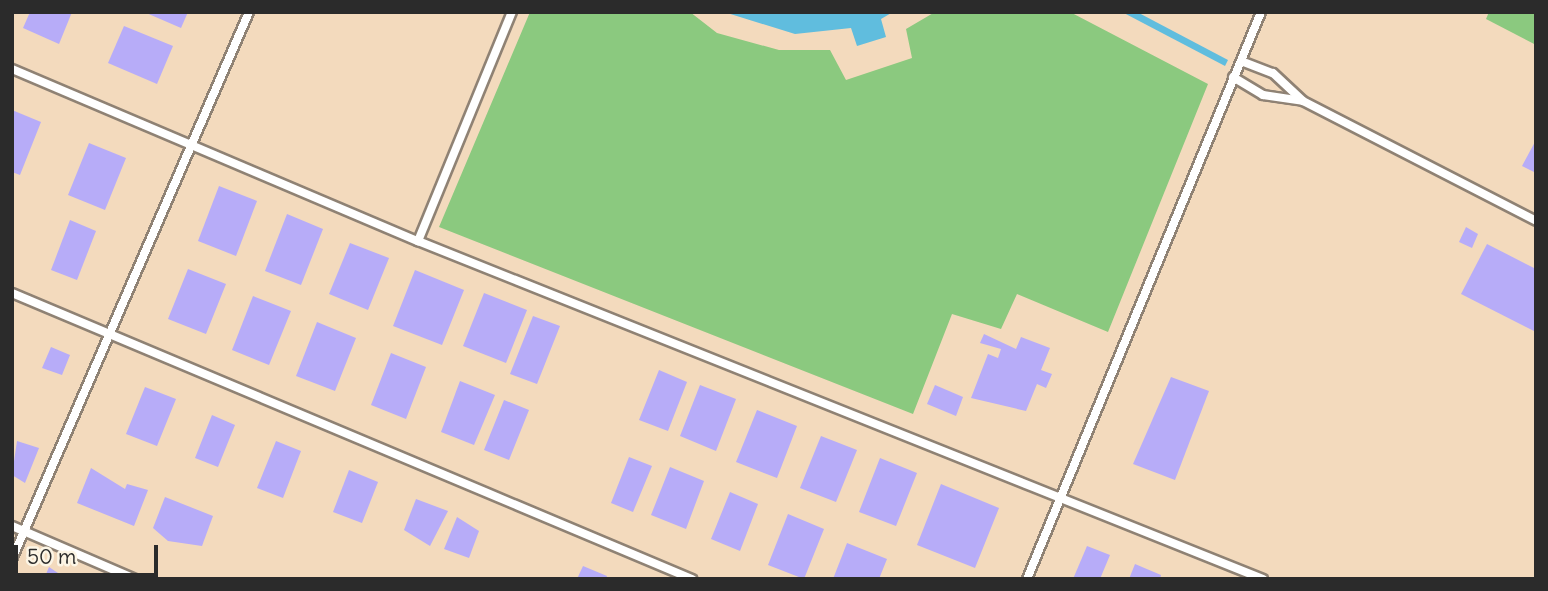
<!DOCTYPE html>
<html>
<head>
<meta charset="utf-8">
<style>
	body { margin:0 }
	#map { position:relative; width:1548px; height:591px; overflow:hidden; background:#f3dabd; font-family:Delius,sans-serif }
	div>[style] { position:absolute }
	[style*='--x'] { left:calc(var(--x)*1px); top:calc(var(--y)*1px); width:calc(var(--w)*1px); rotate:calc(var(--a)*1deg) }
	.green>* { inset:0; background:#8bc97f }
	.water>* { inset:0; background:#60bdde }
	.building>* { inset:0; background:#b7acf8 }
	.roads { filter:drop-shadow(2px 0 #8f8274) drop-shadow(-2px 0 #8f8274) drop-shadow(0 2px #8f8274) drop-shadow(0 -2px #8f8274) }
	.service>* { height:8px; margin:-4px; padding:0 4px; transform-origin:4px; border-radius:4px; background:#fff }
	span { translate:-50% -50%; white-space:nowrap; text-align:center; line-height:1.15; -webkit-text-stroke:5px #fcf5e5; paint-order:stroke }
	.frame { position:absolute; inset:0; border:14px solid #2b2b2b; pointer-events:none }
	.scale { position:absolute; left:14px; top:545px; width:144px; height:32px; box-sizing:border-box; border:4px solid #2b2b2b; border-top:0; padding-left:9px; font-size:21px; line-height:24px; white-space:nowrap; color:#2b2b2b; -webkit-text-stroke:5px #fcf5e5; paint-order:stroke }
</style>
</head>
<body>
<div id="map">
	<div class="green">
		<div style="clip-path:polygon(530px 12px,690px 12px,717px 33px,779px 50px,830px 50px,846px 80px,912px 58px,906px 29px,935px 12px,1070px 12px,1208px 84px,1108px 332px,1017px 294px,1001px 329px,952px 314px,913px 414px,439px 227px)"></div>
		<div style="clip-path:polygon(1489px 12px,1536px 12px,1536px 45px,1486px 19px)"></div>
	</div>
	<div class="water">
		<div style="clip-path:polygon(724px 12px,893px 12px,881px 19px,886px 37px,857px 46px,851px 28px,795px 34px)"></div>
		<div style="clip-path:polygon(1122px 12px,1137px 12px,1228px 60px,1225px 66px)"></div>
	</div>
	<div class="building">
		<div style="clip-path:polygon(30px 12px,72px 12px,59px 44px,23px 28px)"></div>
		<div style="clip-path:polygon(144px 12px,188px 12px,181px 28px)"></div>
		<div style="clip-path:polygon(124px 26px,173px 46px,157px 84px,108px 63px)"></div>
		<div style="clip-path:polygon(12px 110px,41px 122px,20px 175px,12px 172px)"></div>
		<div style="clip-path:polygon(1536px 140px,1536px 173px,1522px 166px)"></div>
		<div style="clip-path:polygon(89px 143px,126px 158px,105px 210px,68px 195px)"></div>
		<div style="clip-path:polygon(219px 186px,257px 201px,236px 256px,198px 241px)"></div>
		<div style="clip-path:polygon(287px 214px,323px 229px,301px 285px,265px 271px)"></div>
		<div style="clip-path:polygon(70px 220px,96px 231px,77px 280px,51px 270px)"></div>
		<div style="clip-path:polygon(1466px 227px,1478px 234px,1472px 248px,1459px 242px)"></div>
		<div style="clip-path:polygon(350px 243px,389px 258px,368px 310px,329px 294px)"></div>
		<div style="clip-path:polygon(1487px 244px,1536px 269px,1536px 332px,1461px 294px)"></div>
		<div style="clip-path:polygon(188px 269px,226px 284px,206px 334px,168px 319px)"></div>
		<div style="clip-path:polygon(415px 270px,464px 290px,442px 345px,393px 326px)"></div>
		<div style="clip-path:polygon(484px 293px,527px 310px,506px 363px,463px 346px)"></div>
		<div style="clip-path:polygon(253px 296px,291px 311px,269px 365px,232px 350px)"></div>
		<div style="clip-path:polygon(533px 316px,560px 326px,537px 384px,510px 374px)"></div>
		<div style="clip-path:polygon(317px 322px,356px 338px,335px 391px,296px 376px)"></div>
		<div style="clip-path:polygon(984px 334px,1016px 349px,1021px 337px,1050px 348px,1041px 370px,1052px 374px,1046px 388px,1037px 384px,1026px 411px,971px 398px,988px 354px,998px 358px,1001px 349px,980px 343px)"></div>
		<div style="clip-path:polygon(51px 347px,70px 355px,62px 375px,42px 368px)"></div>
		<div style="clip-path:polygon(391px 353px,426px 367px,406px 419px,371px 405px)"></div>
		<div style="clip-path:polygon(659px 370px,687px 382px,668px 431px,639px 420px)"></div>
		<div style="clip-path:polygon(1171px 377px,1209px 391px,1175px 480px,1133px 464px)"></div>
		<div style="clip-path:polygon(460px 381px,495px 395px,474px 445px,441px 432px)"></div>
		<div style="clip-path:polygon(700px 385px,736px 399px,716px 451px,680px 436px)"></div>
		<div style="clip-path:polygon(935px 385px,963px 397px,956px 416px,927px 404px)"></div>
		<div style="clip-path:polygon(145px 387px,176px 399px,157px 446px,126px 434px)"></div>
		<div style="clip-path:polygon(504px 400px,529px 410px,509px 460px,484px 450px)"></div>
		<div style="clip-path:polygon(757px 410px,797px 426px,777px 478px,736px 462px)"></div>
		<div style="clip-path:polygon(212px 415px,235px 425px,218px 467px,195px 458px)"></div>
		<div style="clip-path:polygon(821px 436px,857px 450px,836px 502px,800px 488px)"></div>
		<div style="clip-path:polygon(17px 441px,39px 448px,25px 483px,12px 475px)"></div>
		<div style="clip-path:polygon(276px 441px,301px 451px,283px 498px,257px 488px)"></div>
		<div style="clip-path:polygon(629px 457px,652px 466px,633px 512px,611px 503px)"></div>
		<div style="clip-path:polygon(880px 458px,917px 473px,896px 526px,859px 512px)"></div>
		<div style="clip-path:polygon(670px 467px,704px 481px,686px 529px,651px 515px)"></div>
		<div style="clip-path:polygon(91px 468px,125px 489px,127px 484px,148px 490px,134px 526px,77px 503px)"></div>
		<div style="clip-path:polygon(349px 470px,378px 482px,362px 523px,333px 512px)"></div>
		<div style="clip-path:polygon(941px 484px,999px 508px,975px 568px,917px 545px)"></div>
		<div style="clip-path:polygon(730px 492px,758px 504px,740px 551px,711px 539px)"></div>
		<div style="clip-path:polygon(165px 497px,213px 516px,202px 546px,168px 541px,153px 528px)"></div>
		<div style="clip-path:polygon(416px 499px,448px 511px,430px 546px,404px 530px)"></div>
		<div style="clip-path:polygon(788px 514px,824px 529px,804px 579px,768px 565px)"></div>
		<div style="clip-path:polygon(457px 517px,479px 531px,469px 558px,444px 549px)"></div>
		<div style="clip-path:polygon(847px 543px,887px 559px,879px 579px,833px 579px)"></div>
		<div style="clip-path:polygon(1087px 546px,1110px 555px,1100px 579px,1073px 579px)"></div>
		<div style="clip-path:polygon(1135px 564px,1161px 575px,1160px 579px,1129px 579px)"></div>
		<div style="clip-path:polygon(583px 566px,607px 576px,606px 579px,577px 579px)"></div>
		<div style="clip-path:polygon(49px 567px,58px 573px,72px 579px,44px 579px)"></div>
	</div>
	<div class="roads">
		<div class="service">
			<div style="--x:1241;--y:61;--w:34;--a:21"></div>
			<div style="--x:1273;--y:73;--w:41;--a:43"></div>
			<div style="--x:1303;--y:101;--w:262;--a:27.2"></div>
			<div style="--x:12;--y:69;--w:441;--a:23"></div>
			<div style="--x:418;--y:241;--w:910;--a:21.8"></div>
			<div style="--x:1233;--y:77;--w:35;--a:31"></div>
			<div style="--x:1263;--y:95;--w:40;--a:8.5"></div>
			<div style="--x:418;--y:241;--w:248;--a:-67.7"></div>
			<div style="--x:12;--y:293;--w:738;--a:22.81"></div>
			<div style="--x:12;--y:526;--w:134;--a:23.3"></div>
			<div style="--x:12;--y:559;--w:596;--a:-66.57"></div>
			<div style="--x:1027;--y:579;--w:613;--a:-67.57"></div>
		</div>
	</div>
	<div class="frame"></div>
	<div class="scale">50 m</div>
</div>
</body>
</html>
